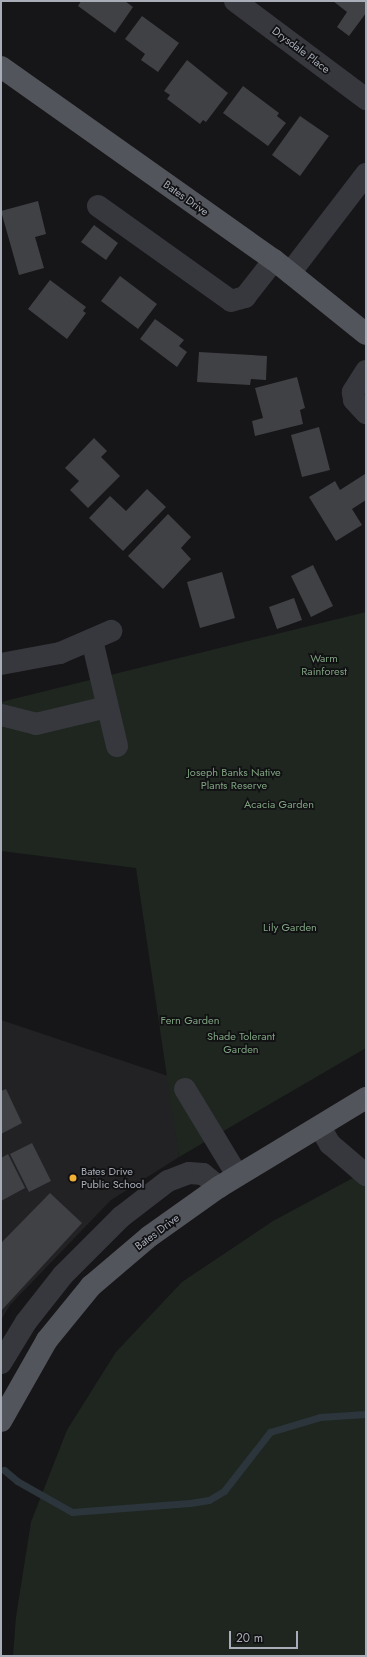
<!DOCTYPE html>
<html>
<head>
<meta charset="utf-8">
<style>
	body { margin:0 }
	#map { position:relative; width:367px; height:1657px; overflow:hidden; background:#161618; font-family:Jost,sans-serif }
	div>[style] { position:absolute }
	[style*='--x'] { left:calc(var(--x)*1px); top:calc(var(--y)*1px); width:calc(var(--w)*1px); rotate:calc(var(--a)*1deg) }
	.built>* { inset:0; background:#222225 }
	.green>* { inset:0; background:#1e261f }
	.stream>* { height:7px; margin:-3.5px; padding:0 3.5px; transform-origin:3.5px; border-radius:3.5px; background:#2c353c }
	.building>* { inset:0; background:#404145 }
	.minor>* { height:22px; margin:-11px; padding:0 11px; transform-origin:11px; border-radius:11px; background:#37383d }
	.major>* { height:22px; margin:-11px; padding:0 11px; transform-origin:11px; border-radius:11px; background:#53555c }
	.dots>* { width:11px; height:11px; translate:-50% -50%; box-sizing:border-box; border:2px solid #111113; border-radius:50% }
	span { translate:-50% -50%; white-space:nowrap; text-align:center; line-height:1.15; -webkit-text-stroke:3.5px #111113; paint-order:stroke }
	.street-label { font-size:11px; color:#a8adb8 }
	.park-label { font-size:11px; color:#7fa381 }
	.poi-label { font-size:11px; color:#a8adb8 }
	.left { translate:0 -50%; text-align:left }
	.frame { position:absolute; inset:0; border:2px solid #a8adb8; pointer-events:none }
	.scale { position:absolute; left:229px; top:1631px; width:69px; height:18px; box-sizing:border-box; border:2px solid #a8adb8; border-top:0; padding-left:5px; font-size:12px; line-height:14px; white-space:nowrap; color:#a8adb8; -webkit-text-stroke:3px #111113; paint-order:stroke }
</style>
</head>
<body>
<div id="map">
	<div class="built">
		<div style="clip-path:polygon(1px 1020px,168px 1076px,179px 1157px,111px 1200px,10px 1305px,1px 1320px)"></div>
	</div>
	<div class="green">
		<div style="clip-path:polygon(366px 612px,366px 1048px,179px 1157px,136px 868px,1px 851px,1px 702px)"></div>
		<div style="clip-path:polygon(366px 1171px,366px 1656px,13px 1656px,16px 1617px,31px 1522px,67px 1430px,116px 1352px,182px 1282px,273px 1221px)"></div>
	</div>
	<div class="stream">
		<div style="--x:4;--y:1470;--w:17;--a:40"></div>
		<div style="--x:17;--y:1481;--w:63;--a:29.4"></div>
		<div style="--x:72;--y:1512;--w:118;--a:-4.4"></div>
		<div style="--x:190;--y:1503;--w:19;--a:-9"></div>
		<div style="--x:209;--y:1500;--w:17;--a:-31"></div>
		<div style="--x:224;--y:1491;--w:75;--a:-52.1"></div>
		<div style="--x:270;--y:1432;--w:52;--a:-16.7"></div>
		<div style="--x:320;--y:1417;--w:46;--a:-3.7"></div>
	</div>
	<div class="building">
		<div style="clip-path:polygon(81px 1px,125px 1px,133px 7px,115px 33px,78px 6px)"></div>
		<div style="clip-path:polygon(333px 1px,366px 1px,366px 13px,349px 36px,337px 27px,347px 12px)"></div>
		<div style="clip-path:polygon(142px 16px,179px 43px,158px 72px,141px 60px,145px 54px,125px 39px)"></div>
		<div style="clip-path:polygon(187px 60px,228px 93px,206px 122px,203px 120px,200px 124px,167px 99px,170px 95px,164px 91px)"></div>
		<div style="clip-path:polygon(243px 86px,279px 113px,277px 116px,286px 123px,268px 146px,223px 113px)"></div>
		<div style="clip-path:polygon(300px 116px,329px 136px,300px 176px,272px 155px)"></div>
		<div style="clip-path:polygon(38px 201px,46px 234px,35px 237px,44px 268px,19px 275px,1px 211px)"></div>
		<div style="clip-path:polygon(94px 225px,118px 243px,106px 260px,81px 242px)"></div>
		<div style="clip-path:polygon(120px 276px,157px 304px,138px 329px,101px 301px)"></div>
		<div style="clip-path:polygon(50px 280px,86px 307px,83px 311px,86px 313px,67px 339px,28px 309px)"></div>
		<div style="clip-path:polygon(155px 319px,184px 340px,179px 346px,187px 352px,177px 367px,140px 339px)"></div>
		<div style="clip-path:polygon(199px 352px,267px 356px,266px 380px,251px 379px,250px 385px,197px 382px)"></div>
		<div style="clip-path:polygon(297px 377px,305px 408px,300px 410px,303px 424px,255px 436px,252px 421px,263px 418px,255px 388px)"></div>
		<div style="clip-path:polygon(319px 427px,330px 470px,302px 477px,291px 435px)"></div>
		<div style="clip-path:polygon(94px 438px,107px 451px,101px 457px,120px 476px,88px 508px,70px 490px,79px 481px,65px 468px)"></div>
		<div style="clip-path:polygon(365px 474px,366px 500px,352px 509px,362px 525px,336px 541px,309px 497px,335px 481px,340px 490px)"></div>
		<div style="clip-path:polygon(147px 489px,166px 507px,123px 551px,89px 518px,110px 496px,126px 511px)"></div>
		<div style="clip-path:polygon(168px 514px,191px 537px,181px 548px,191px 559px,163px 589px,128px 556px)"></div>
		<div style="clip-path:polygon(313px 565px,333px 606px,311px 617px,291px 576px)"></div>
		<div style="clip-path:polygon(222px 572px,235px 618px,200px 628px,187px 582px)"></div>
		<div style="clip-path:polygon(294px 598px,302px 620px,277px 629px,269px 607px)"></div>
		<div style="clip-path:polygon(6px 1089px,22px 1123px,1px 1134px,1px 1091px)"></div>
		<div style="clip-path:polygon(32px 1143px,51px 1181px,29px 1192px,10px 1154px)"></div>
		<div style="clip-path:polygon(8px 1154px,25px 1188px,1px 1201px,1px 1158px)"></div>
		<div style="clip-path:polygon(50px 1193px,82px 1223px,1px 1311px,1px 1243px)"></div>
	</div>
	<div class="minor">
		<div style="--x:235;--y:1;--w:164;--a:36.8"></div>
		<div style="--x:98;--y:206;--w:163;--a:35.5"></div>
		<div style="--x:231;--y:301;--w:15;--a:-16"></div>
		<div style="--x:245;--y:297;--w:47;--a:-51.9"></div>
		<div style="--x:290;--y:273;--w:125;--a:-52.5"></div>
		<div style="--x:366;--y:371;--w:25;--a:122"></div>
		<div style="--x:353;--y:392;--w:8;--a:83"></div>
		<div style="--x:354;--y:400;--w:18;--a:47"></div>
		<div style="--x:92;--y:640;--w:109;--a:76.7"></div>
		<div style="--x:1;--y:664;--w:60;--a:-10.6"></div>
		<div style="--x:60;--y:653;--w:56;--a:-23.3"></div>
		<div style="--x:1;--y:715;--w:36;--a:14"></div>
		<div style="--x:36;--y:724;--w:73;--a:-13.5"></div>
		<div style="--x:185;--y:1089;--w:100;--a:58.8"></div>
		<div style="--x:320;--y:1127;--w:20;--a:60"></div>
		<div style="--x:330;--y:1144;--w:48;--a:40.7"></div>
		<div style="--x:1;--y:1363;--w:48;--a:-58.6"></div>
		<div style="--x:26;--y:1322;--w:60;--a:-51.8"></div>
		<div style="--x:63;--y:1275;--w:82;--a:-45"></div>
		<div style="--x:121;--y:1217;--w:59;--a:-37.5"></div>
		<div style="--x:168;--y:1181;--w:22;--a:-21"></div>
		<div style="--x:189;--y:1173;--w:14;--a:4"></div>
		<div style="--x:203;--y:1174;--w:21;--a:39"></div>
	</div>
	<div class="major">
		<div style="--x:1;--y:67;--w:334;--a:35.3"></div>
		<div style="--x:274;--y:260;--w:118;--a:38.8"></div>
		<div style="--x:1;--y:1421;--w:93;--a:-60.4"></div>
		<div style="--x:47;--y:1340;--w:70;--a:-50.8"></div>
		<div style="--x:91;--y:1286;--w:77;--a:-40.3"></div>
		<div style="--x:150;--y:1236;--w:85;--a:-35.4"></div>
		<div style="--x:219;--y:1187;--w:172;--a:-31.2"></div>
	</div>
	<div class="dots">
		<div style="left:73px;top:1178px;background:#f2b134"></div>
	</div>
	<div class="street-label">
		<span style="left:301px;top:50px;rotate:37deg">Drysdale Place</span>
		<span style="left:186px;top:198px;rotate:35deg">Bates Drive</span>
		<span style="left:157px;top:1232px;rotate:-37deg">Bates Drive</span>
	</div>
	<div class="park-label">
		<span style="left:324px;top:665px">Warm<br>Rainforest</span>
		<span style="left:234px;top:779px">Joseph Banks Native<br>Plants Reserve</span>
		<span style="left:279px;top:804px">Acacia Garden</span>
		<span style="left:290px;top:927px">Lily Garden</span>
		<span style="left:190px;top:1020px">Fern Garden</span>
		<span style="left:241px;top:1043px">Shade Tolerant<br>Garden</span>
	</div>
	<div class="poi-label">
		<span class="left" style="left:81px;top:1178px">Bates Drive<br>Public School</span>
	</div>
	<div class="frame"></div>
	<div class="scale">20 m</div>
</div>
</body>
</html>
